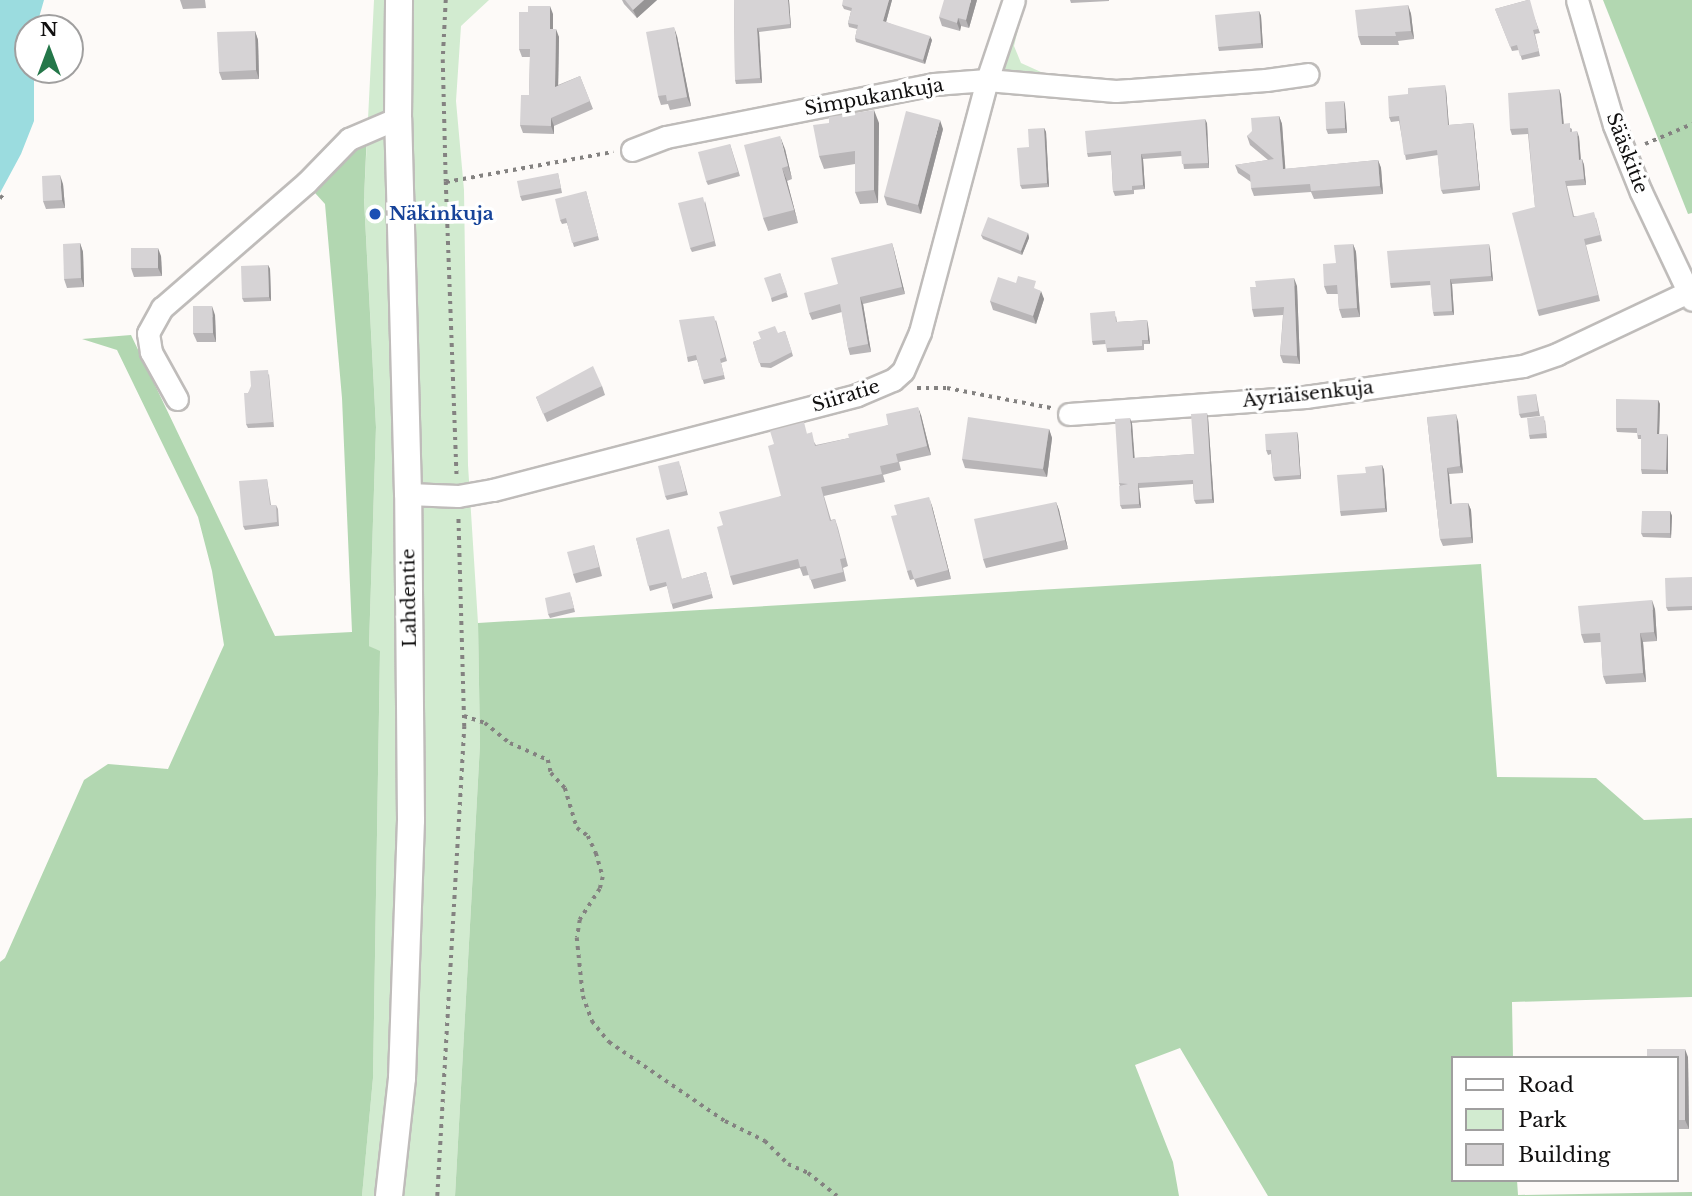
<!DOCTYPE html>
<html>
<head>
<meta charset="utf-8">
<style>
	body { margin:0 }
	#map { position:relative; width:1692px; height:1196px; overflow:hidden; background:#fdfaf8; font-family:"Libre Baskerville",serif }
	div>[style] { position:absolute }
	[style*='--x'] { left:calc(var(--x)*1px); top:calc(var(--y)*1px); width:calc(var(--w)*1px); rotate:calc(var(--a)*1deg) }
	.green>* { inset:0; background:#d2ebd0 }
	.forest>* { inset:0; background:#b2d7b1 }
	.water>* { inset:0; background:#9bdcdf }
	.path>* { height:3.5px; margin-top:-1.75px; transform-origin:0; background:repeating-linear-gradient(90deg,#848281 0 3.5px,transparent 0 8.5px) }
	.roads { filter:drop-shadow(2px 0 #bfbcba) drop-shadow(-2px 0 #bfbcba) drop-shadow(0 2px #bfbcba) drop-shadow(0 -2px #bfbcba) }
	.minor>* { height:21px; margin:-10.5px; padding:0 10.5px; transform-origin:10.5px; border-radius:10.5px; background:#fff }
	.major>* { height:26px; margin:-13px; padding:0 13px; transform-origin:13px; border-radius:13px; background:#fff }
	.wall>* { inset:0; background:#b8b5b7 }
	.shaded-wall>* { inset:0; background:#969495 }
	.building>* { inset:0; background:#d6d3d5 }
	.dots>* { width:19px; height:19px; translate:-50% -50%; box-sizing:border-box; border:4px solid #fff; border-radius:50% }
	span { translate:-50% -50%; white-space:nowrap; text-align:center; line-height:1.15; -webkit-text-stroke:7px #fff; paint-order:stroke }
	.street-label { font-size:19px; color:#111010 }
	.transit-label { font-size:19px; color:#164399; font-weight:700 }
	.left { translate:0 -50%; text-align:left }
	.legend { position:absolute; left:1451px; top:1056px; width:228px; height:126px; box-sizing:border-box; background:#fff; border:2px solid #a09f9f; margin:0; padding:9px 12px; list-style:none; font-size:21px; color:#111010 }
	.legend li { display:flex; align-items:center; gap:14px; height:35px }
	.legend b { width:35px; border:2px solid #a09f9f }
	.north { position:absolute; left:14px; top:14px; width:70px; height:70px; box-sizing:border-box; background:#fff; border:2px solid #a09f9f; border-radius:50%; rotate:0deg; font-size:19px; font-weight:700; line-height:28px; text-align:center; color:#111010 }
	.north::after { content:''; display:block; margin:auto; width:24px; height:32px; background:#247749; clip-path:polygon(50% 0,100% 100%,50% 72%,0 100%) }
</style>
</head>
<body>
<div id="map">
	<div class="green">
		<div style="clip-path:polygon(374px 0,489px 0,461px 26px,456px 101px,464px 190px,468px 465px,478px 623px,480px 744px,455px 1196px,362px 1196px,373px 1078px,380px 652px,369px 646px,376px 427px,364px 198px)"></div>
		<div style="clip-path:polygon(1014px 0,1025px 0,1014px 46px,1021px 63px,1061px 81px,987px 80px)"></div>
	</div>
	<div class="forest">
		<div style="clip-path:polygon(1603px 0,1692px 0,1692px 213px,1688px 214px)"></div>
		<div style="clip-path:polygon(367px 132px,364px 199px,376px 427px,369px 646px,380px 651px,373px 1078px,362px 1196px,0 1196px,0 962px,5px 958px,84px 780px,108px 764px,168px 769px,224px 645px,212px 571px,198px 517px,117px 350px,82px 339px,131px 335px,275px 636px,352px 632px,342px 398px,325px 204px,306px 183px)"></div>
		<div style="clip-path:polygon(1481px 564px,1497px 777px,1596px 778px,1644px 820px,1692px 818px,1692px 997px,1512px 1002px,1513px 1058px,1452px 1058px,1452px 1180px,1517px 1180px,1518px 1195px,1692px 1192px,1692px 1196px,1268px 1196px,1180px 1048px,1135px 1065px,1173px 1162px,1179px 1196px,455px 1196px,480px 744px,478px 623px)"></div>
	</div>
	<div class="water">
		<div style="clip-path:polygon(0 0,44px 0,36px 28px,28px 28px,28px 70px,34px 70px,34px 121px,21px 154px,0 193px)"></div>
	</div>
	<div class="path">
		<div style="--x:446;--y:0;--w:60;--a:92.9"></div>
		<div style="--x:443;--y:60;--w:122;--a:88.6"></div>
		<div style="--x:446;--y:182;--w:295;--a:87.9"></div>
		<div style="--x:1645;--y:144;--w:51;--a:-23.1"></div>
		<div style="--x:446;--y:182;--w:170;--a:-10.2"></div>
		<div style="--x:0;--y:196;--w:7;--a:34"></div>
		<div style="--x:917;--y:388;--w:30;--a:0"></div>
		<div style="--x:947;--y:388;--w:106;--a:10.9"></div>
		<div style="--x:464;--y:716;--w:22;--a:18"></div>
		<div style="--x:485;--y:723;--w:32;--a:39"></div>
		<div style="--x:510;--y:743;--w:42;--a:24.1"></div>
		<div style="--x:548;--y:760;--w:13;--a:77"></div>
		<div style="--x:551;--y:773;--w:21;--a:47"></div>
		<div style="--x:565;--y:788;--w:42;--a:73.3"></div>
		<div style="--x:577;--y:828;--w:14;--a:36"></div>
		<div style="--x:588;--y:836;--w:19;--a:65"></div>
		<div style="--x:596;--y:853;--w:25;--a:74"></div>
		<div style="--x:603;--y:877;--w:12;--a:104"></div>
		<div style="--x:600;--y:889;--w:37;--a:123"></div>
		<div style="--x:580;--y:920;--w:18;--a:99"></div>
		<div style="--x:577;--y:938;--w:58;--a:84.1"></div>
		<div style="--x:583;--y:996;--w:27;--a:70"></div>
		<div style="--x:592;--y:1021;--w:27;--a:51"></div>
		<div style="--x:609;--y:1042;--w:140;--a:34.3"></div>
		<div style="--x:725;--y:1121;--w:45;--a:26.6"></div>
		<div style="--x:765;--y:1141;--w:33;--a:45"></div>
		<div style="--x:788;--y:1164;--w:22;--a:24"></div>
		<div style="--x:808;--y:1173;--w:37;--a:38"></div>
		<div style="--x:437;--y:1196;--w:470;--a:-86.7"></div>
		<div style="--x:464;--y:727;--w:210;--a:-91.6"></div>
	</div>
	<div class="roads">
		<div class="minor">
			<div style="--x:1577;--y:0;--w:130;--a:73.5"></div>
			<div style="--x:1614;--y:125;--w:72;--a:68.1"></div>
			<div style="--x:1641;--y:192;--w:119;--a:64.7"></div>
			<div style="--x:632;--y:150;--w:36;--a:-21"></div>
			<div style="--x:666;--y:137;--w:273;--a:-11.2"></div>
			<div style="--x:934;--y:84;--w:53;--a:-4.3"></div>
			<div style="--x:987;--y:80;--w:129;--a:4.9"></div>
			<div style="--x:1116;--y:91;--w:150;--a:-4.2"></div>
			<div style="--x:1266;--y:80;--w:42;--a:-8.1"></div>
			<div style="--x:177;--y:399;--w:54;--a:-119"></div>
			<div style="--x:151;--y:352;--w:19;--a:-99"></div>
			<div style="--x:148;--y:333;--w:29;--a:-61"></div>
			<div style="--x:162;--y:308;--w:191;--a:-41"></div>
			<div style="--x:306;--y:183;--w:62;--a:-45.7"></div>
			<div style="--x:349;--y:139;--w:53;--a:-23.2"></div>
			<div style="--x:1069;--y:414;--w:237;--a:-4.1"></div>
			<div style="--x:1305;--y:397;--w:220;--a:-8.1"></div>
			<div style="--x:1523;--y:366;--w:36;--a:-19"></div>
			<div style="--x:1557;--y:354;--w:145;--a:-25.3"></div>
			<div style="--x:408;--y:494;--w:50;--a:2.3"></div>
			<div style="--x:458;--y:496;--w:36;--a:-10"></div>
			<div style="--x:493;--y:490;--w:376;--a:-14.6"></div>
			<div style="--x:857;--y:395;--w:39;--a:-23"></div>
			<div style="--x:893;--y:380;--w:13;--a:-42"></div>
			<div style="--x:903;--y:371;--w:43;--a:-66.4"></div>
			<div style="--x:920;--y:332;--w:261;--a:-75.1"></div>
			<div style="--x:987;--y:80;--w:84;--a:-71.4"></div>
		</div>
		<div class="major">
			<div style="--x:389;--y:1196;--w:119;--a:-83.7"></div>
			<div style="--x:402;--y:1078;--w:258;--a:-88"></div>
			<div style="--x:411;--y:820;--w:326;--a:-90.5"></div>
			<div style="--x:408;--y:494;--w:376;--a:-91.5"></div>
			<div style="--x:398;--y:118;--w:118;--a:-89.5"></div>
		</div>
	</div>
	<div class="wall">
		<div style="clip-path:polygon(180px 0,205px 0,206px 8px,183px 9px)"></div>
		<div style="clip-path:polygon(622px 0,657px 0,637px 18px,624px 4px)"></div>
		<div style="clip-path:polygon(734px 0,789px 0,791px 28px,759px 32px,762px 83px,736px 84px,735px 80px)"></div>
		<div style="clip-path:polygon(892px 0,886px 22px,932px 40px,925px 64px,856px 42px,855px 38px,857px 29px,849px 27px,848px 23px,851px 11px,844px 9px,842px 5px)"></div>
		<div style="clip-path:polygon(977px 0,969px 28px,961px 26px,960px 31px,942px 26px,939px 17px)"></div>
		<div style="clip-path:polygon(1070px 0,1109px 0,1109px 1px,1071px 3px)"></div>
		<div style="clip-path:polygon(1528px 0,1540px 33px,1535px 34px,1540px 56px,1522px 60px,1519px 50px,1512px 51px,1495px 9px)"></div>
		<div style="clip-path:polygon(1408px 5px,1411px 14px,1414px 39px,1398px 41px,1399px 45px,1361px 45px,1358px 36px)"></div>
		<div style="clip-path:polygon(1259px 11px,1261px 16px,1263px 48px,1219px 51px,1218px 47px)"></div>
		<div style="clip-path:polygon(553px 14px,553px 29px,559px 37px,558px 85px,580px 76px,593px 109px,554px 126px,554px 134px,523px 133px,520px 125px,529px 95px,530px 57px,522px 57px,519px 49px)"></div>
		<div style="clip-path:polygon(255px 31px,258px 40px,259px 79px,222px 80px,219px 72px)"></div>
		<div style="clip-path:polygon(677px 36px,691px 106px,670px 110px,668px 104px,661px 105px,658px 96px)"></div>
		<div style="clip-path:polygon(1559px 89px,1561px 95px,1564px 124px,1572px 129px,1572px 132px,1579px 137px,1581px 159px,1582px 159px,1584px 165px,1586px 185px,1567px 186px,1574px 216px,1596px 218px,1602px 241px,1586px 245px,1600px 301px,1539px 316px,1537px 310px,1535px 207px,1528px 134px,1512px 135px,1510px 129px)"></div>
		<div style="clip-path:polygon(1446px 90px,1449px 125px,1473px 123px,1474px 127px,1480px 190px,1443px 194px,1441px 190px,1438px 155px,1406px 160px,1399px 121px,1391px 122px,1389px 117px)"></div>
		<div style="clip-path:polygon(1344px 101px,1345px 105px,1347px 133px,1328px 134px,1326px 129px)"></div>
		<div style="clip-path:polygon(1279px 116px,1282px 124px,1285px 169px,1378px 160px,1381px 168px,1383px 194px,1314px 199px,1311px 192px,1254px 196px,1251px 188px,1251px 182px,1238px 173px,1235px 165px,1268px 160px,1250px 145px,1247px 136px)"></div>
		<div style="clip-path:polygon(829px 123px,879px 123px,878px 203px,860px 204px,855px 192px,855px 164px,824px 169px,819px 156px)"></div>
		<div style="clip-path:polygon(1207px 123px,1209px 168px,1184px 169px,1182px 156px,1143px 159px,1145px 189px,1134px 190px,1134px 194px,1115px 196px,1113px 191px,1111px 155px,1088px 157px,1087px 153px)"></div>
		<div style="clip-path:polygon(1044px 128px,1046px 132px,1049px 187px,1022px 189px,1020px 185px,1029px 147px)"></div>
		<div style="clip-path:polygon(943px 129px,921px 214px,887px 205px,884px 196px)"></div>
		<div style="clip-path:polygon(730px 144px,740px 176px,708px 185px,706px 181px)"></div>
		<div style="clip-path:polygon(785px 149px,792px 179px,787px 181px,798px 223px,768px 231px,763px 218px)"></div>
		<div style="clip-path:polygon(558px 173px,562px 193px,522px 201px,520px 196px)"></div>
		<div style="clip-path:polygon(63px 184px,65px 208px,46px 209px,43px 201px)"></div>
		<div style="clip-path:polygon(586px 191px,599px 240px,574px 247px,567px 223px,562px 224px,560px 220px)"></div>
		<div style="clip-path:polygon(705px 201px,716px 246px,692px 252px,690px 248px)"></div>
		<div style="clip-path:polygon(1028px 233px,1029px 238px,1022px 255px,983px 239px,981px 235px)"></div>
		<div style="clip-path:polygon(80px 243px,83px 252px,84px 287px,67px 288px,64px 279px)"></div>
		<div style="clip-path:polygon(892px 243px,905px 294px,863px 304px,871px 352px,850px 355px,848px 348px,842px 312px,812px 320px,809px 313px,838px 284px)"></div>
		<div style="clip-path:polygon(1353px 244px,1356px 252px,1360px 317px,1342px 318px,1339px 309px,1338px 294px,1327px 294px,1324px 286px,1336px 263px)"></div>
		<div style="clip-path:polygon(1490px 248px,1493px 281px,1452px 284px,1454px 315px,1434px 316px,1433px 312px,1431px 285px,1391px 288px,1390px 283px)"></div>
		<div style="clip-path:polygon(161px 256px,162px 276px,134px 277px,131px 268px)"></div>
		<div style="clip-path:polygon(268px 265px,270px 269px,271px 301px,244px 302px,242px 298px)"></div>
		<div style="clip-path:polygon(780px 273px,788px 297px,772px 302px,771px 298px)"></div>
		<div style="clip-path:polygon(1297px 286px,1300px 364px,1283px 363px,1280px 355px,1283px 315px,1254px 317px,1252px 309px,1256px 287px)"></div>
		<div style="clip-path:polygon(1039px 290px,1044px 299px,1036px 324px,993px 310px,990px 301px)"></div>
		<div style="clip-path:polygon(215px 315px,216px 342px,197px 342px,193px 333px)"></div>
		<div style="clip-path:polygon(1116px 316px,1117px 322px,1147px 320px,1148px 325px,1150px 344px,1144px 344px,1144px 350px,1107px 352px,1106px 344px,1093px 345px,1092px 341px)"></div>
		<div style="clip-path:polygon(716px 320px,727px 361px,721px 363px,725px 379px,704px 384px,697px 360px,688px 362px,687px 357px)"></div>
		<div style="clip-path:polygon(785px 331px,793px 356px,771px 368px,761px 367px,753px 342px)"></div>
		<div style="clip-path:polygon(269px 374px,274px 427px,248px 428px,246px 424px,248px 393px)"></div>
		<div style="clip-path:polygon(602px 386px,605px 395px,547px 422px,536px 397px)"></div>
		<div style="clip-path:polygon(1536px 394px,1540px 416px,1521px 418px,1519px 414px)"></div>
		<div style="clip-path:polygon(1658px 400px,1660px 404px,1659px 434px,1667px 434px,1668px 439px,1668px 474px,1642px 474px,1641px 469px,1641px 439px,1638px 439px,1637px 433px,1617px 432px,1616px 428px)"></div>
		<div style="clip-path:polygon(921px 415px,931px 455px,899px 462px,901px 470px,883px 475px,885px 482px,824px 496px,831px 520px,835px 519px,838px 528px,848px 566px,843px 568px,846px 581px,814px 589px,809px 575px,803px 576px,800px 568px,733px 585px,730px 576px,723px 525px,781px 496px,808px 433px,816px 445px,849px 438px,888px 425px)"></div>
		<div style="clip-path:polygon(1208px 417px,1214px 503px,1196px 504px,1194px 500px,1193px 484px,1139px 488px,1141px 508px,1122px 509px,1120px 505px,1120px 486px,1119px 483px,1132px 423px,1134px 458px,1194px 454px)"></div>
		<div style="clip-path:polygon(1427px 417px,1458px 421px,1463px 473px,1449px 474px,1452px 504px,1468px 503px,1471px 510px,1473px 543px,1443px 546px,1440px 539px)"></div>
		<div style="clip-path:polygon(1545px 420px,1547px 438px,1530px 439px,1529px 435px)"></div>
		<div style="clip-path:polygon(1049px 429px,1052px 438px,1047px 477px,965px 468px,962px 459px)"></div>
		<div style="clip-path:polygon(1297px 432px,1298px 436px,1301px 479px,1275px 481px,1273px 477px,1271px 454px,1268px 455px,1266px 450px)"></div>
		<div style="clip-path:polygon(680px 465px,688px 495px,667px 500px,665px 496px)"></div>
		<div style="clip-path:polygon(1382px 465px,1384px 470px,1387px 512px,1341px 516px,1340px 511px,1366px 473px)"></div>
		<div style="clip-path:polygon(267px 479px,271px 505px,276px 505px,278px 509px,279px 526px,245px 530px,243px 526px)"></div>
		<div style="clip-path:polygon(1056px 502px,1059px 510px,1068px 549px,986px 568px,983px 559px)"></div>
		<div style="clip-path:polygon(932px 506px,951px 579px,917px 587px,914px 579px,910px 580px,907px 571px)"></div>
		<div style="clip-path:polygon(1670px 511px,1672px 516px,1671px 538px,1643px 537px,1641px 533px)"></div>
		<div style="clip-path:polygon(636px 538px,682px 579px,706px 572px,713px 598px,673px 609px,667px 586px,650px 591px)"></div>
		<div style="clip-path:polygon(594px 545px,602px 576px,576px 583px,573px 574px)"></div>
		<div style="clip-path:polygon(1692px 577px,1692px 610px,1668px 611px,1666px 607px)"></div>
		<div style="clip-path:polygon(571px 596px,575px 612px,550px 618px,548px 614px)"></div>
		<div style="clip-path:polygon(1655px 609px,1657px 641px,1643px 642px,1646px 682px,1606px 684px,1603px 676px,1601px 642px,1584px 643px,1581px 634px)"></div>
		<div style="clip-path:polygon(1647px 1057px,1688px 1057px,1689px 1129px,1676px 1129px,1676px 1058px)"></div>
	</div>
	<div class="shaded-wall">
		<div style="clip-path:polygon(644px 0,657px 0,637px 18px,633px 10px)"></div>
		<div style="clip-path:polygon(788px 0,789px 0,791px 28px,790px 24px)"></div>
		<div style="clip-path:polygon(889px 0,892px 0,885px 26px,883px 21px)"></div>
		<div style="clip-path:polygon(971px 0,977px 0,969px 28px,966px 20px)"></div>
		<div style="clip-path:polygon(1408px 5px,1411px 14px,1414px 39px,1411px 31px)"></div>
		<div style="clip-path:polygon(550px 6px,553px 14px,553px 37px,550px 29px)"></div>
		<div style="clip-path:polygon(1259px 11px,1261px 16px,1263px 48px,1261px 43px)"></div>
		<div style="clip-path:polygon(958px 18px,961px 26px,960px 31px,957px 23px)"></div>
		<div style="clip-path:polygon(674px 27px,677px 36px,691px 106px,687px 97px)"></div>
		<div style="clip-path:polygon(757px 28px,759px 32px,762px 83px,760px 78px)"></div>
		<div style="clip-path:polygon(556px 29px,559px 37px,558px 95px,555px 87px)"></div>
		<div style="clip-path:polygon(255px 31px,258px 40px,259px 79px,256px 70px)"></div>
		<div style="clip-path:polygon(930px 36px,932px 40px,925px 64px,923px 60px)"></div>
		<div style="clip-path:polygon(1445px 85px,1446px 90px,1449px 129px,1448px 125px)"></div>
		<div style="clip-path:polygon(1559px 89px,1561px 95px,1564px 130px,1562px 124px)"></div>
		<div style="clip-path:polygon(1344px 101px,1345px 105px,1347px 133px,1345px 128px)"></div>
		<div style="clip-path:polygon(874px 110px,879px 123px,878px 203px,874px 190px)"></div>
		<div style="clip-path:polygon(1279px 116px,1282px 124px,1286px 177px,1283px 169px)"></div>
		<div style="clip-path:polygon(551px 118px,554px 126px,554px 134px,551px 126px)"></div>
		<div style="clip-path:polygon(1205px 119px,1207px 123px,1209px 168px,1208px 163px)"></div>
		<div style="clip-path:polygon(940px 120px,943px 129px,921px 214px,918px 205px)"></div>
		<div style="clip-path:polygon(1473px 123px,1474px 127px,1480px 190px,1479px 186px)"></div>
		<div style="clip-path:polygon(1044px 128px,1046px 132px,1049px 187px,1047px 183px)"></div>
		<div style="clip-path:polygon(1577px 131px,1579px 137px,1581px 165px,1579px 160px)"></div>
		<div style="clip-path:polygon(780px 136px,785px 149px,792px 179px,788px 166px)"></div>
		<div style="clip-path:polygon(1141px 154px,1143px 159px,1145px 189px,1143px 185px)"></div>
		<div style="clip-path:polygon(1582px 159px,1584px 165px,1586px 185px,1584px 179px)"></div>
		<div style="clip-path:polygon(1378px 160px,1381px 168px,1383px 194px,1380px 186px)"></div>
		<div style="clip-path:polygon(782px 168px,787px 181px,798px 223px,794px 210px)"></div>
		<div style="clip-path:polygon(60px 175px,63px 184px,65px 208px,62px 200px)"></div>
		<div style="clip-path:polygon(1028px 233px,1029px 238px,1022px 255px,1021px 251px)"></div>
		<div style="clip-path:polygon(80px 243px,83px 252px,84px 287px,81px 278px)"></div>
		<div style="clip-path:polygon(892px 243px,894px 250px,905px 294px,902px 287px)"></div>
		<div style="clip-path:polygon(1353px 244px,1356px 252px,1360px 317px,1357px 308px)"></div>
		<div style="clip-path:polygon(1489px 244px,1490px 248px,1493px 281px,1491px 276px)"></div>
		<div style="clip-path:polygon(158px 248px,161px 256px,162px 276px,158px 268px)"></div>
		<div style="clip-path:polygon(268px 265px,270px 269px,271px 301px,269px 297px)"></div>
		<div style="clip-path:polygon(1294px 278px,1297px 286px,1300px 364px,1297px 356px)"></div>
		<div style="clip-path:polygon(1450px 279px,1452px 284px,1454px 315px,1452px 311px)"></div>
		<div style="clip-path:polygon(1041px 291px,1044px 299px,1036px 324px,1033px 316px)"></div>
		<div style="clip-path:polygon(860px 297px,863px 304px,871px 352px,868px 344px)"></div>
		<div style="clip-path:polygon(212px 306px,215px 315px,216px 342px,213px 333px)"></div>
		<div style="clip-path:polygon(1147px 320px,1148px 325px,1150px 344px,1148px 340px)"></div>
		<div style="clip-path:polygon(1658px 400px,1660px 404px,1659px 439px,1657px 434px)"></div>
		<div style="clip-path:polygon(918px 407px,921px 415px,931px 455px,927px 446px)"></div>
		<div style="clip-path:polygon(1207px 413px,1208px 417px,1214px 503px,1212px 499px)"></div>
		<div style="clip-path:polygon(1456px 414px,1458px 421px,1463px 473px,1460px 466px)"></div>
		<div style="clip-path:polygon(1130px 418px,1132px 423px,1135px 462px,1133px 458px)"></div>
		<div style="clip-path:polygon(1049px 429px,1052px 438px,1047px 477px,1043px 469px)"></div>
		<div style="clip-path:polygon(1297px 432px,1298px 436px,1301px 479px,1300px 475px)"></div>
		<div style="clip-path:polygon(1667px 434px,1668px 439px,1668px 474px,1666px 470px)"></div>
		<div style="clip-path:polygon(1382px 465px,1384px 470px,1387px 512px,1385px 508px)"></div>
		<div style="clip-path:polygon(1447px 468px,1449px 474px,1452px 511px,1450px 504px)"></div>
		<div style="clip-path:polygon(1138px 483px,1139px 488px,1141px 508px,1139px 504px)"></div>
		<div style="clip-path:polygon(929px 497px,932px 506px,951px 579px,948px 570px)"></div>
		<div style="clip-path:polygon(1056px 502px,1059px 510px,1068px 549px,1065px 540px)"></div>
		<div style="clip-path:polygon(1468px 503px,1471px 510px,1473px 543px,1471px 537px)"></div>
		<div style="clip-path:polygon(1670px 511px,1672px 516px,1671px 538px,1670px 533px)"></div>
		<div style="clip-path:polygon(1652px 600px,1655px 609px,1657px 641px,1654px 632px)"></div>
		<div style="clip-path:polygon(1640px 633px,1643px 642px,1646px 682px,1643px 673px)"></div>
		<div style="clip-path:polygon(1685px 1049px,1688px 1057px,1689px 1129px,1685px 1120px)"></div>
	</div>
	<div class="building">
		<div style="clip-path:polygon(625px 0,644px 0,633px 10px)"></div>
		<div style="clip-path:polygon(734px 0,788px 0,790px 24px,757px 28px,760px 78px,735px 80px)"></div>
		<div style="clip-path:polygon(843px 0,889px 0,883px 21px,930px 36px,923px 60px,855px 38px,858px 25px,848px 23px,852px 8px,842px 5px)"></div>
		<div style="clip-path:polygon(944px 0,971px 0,966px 20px,958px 18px,957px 23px,939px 17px)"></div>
		<div style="clip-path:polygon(1528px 0,1530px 0,1538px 29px,1533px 30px,1539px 51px,1520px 56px,1517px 45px,1510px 47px,1495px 9px)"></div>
		<div style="clip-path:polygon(1408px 5px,1411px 31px,1395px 32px,1396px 36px,1358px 36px,1355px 10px)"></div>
		<div style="clip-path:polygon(528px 6px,550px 6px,550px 29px,556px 29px,555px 87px,580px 76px,590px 101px,551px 118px,551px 126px,520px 125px,521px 95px,529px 95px,530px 49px,519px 49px,519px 12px,528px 12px)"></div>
		<div style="clip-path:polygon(1259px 11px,1261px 43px,1218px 47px,1215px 15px)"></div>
		<div style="clip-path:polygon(674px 27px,687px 97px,667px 101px,666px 95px,658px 96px,646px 32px)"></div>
		<div style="clip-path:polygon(255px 31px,256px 70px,219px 72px,217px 32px)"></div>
		<div style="clip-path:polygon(1445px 85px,1448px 125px,1473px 123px,1479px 186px,1441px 190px,1437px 150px,1404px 155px,1399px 116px,1389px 117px,1388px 96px,1408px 94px,1408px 88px)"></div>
		<div style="clip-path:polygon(1559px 89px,1562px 124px,1570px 123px,1570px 132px,1577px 131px,1579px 160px,1582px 159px,1584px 179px,1565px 181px,1573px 217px,1594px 212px,1600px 235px,1584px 239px,1598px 295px,1537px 310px,1512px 213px,1535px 207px,1528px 128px,1510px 129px,1508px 93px)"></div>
		<div style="clip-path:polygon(1344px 101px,1345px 128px,1326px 129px,1325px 102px)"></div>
		<div style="clip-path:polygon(874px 110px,874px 190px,855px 192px,855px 151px,819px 156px,813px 125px,829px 123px,829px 117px)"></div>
		<div style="clip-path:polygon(906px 111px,940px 120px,918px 205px,884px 196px)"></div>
		<div style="clip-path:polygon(1279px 116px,1283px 169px,1378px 160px,1380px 186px,1311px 191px,1310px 184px,1251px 188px,1250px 175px,1235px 165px,1274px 159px,1247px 136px,1252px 131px,1251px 118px)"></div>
		<div style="clip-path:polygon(1205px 119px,1208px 163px,1182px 164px,1181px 151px,1141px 154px,1143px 185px,1132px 186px,1132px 190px,1113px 191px,1111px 151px,1087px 153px,1085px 131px)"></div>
		<div style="clip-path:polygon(1044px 128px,1047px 183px,1020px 185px,1017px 148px,1029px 147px,1028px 129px)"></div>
		<div style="clip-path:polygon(780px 136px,788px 166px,782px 168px,794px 210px,763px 218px,744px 145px)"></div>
		<div style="clip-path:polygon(730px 144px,738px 172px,706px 181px,698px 152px)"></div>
		<div style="clip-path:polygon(558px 173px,561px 188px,520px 196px,517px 181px)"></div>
		<div style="clip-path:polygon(60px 175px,62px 200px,43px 201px,42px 176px)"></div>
		<div style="clip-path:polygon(586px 191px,598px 236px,572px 243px,566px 218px,560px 220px,555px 199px)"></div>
		<div style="clip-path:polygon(703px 197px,714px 241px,690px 248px,678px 203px)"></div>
		<div style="clip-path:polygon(988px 217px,1028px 233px,1021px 251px,981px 235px)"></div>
		<div style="clip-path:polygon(80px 243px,81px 278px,64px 279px,63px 244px)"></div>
		<div style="clip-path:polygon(892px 243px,902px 287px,860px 297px,868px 344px,848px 348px,840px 304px,809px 313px,804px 293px,838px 284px,831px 258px)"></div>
		<div style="clip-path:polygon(1353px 244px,1357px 308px,1339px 309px,1337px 285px,1324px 286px,1323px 264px,1336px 263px,1334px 245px)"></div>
		<div style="clip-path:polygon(1489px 244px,1491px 276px,1450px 279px,1452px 311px,1433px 312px,1430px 281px,1390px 283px,1387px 251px)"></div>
		<div style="clip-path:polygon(131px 248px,158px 248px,158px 268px,131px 268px)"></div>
		<div style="clip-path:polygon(268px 265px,269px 297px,242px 298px,241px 266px)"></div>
		<div style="clip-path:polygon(780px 273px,787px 292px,771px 298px,764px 278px)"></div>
		<div style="clip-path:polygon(1018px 276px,1036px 281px,1034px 288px,1041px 291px,1033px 316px,990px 301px,998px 277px,1016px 283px)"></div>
		<div style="clip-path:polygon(1294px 278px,1297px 356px,1280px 355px,1284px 307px,1252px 309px,1250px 287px,1256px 287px,1255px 281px)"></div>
		<div style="clip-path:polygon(193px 306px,212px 306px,213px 333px,193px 333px)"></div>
		<div style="clip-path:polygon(1115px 311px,1116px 322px,1147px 320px,1148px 340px,1142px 340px,1142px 346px,1106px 348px,1105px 340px,1092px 341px,1090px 313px)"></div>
		<div style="clip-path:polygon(714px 316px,725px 357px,720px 359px,724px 375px,702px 380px,696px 355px,687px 357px,679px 320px)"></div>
		<div style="clip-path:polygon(775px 326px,778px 333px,785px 331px,792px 352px,770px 363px,759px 363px,753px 342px,761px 339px,758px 332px)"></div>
		<div style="clip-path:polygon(593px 366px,602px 386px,543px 414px,536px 397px)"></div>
		<div style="clip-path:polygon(268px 370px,273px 422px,246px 424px,244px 393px,248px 393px,251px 386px,250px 371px)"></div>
		<div style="clip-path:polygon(1536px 394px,1538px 411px,1519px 414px,1517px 396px)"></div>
		<div style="clip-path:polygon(1616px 399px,1658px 400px,1657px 434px,1667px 434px,1666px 470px,1641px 469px,1641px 435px,1637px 435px,1637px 428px,1616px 428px)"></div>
		<div style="clip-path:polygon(918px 407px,927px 446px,896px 454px,898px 462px,880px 466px,882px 474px,821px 487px,830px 521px,835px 519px,845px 558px,840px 559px,843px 572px,810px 580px,806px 566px,800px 567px,798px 559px,730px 576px,717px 527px,723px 525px,719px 512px,781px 496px,768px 446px,774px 444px,770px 431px,804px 422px,807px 434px,812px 432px,815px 446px,849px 438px,848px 434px,888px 425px,886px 414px)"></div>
		<div style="clip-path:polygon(1207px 413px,1212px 499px,1194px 500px,1193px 480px,1138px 483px,1139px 504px,1120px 505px,1119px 486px,1128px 484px,1119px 483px,1115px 419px,1130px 418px,1133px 458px,1194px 454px,1191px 414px)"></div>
		<div style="clip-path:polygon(1456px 414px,1460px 466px,1447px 468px,1450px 504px,1468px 503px,1471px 537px,1440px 539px,1427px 417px)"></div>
		<div style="clip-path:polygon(1544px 416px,1546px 433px,1529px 435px,1527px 418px)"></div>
		<div style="clip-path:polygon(968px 417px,1049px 429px,1043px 469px,962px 459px)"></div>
		<div style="clip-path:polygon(1297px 432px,1300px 475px,1273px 477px,1271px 450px,1266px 450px,1265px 434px)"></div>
		<div style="clip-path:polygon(679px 461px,686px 491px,665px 496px,658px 466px)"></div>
		<div style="clip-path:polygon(1382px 465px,1385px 508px,1340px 511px,1337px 475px,1366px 473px,1365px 467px)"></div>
		<div style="clip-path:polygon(267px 479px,270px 505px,276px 505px,277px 522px,243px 526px,239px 481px)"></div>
		<div style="clip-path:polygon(929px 497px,948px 570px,914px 579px,911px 570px,907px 571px,891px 516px,897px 515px,894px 505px)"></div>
		<div style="clip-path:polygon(1056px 502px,1065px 540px,983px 559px,974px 519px)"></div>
		<div style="clip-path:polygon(1642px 511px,1670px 511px,1670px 533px,1641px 533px)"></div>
		<div style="clip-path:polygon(669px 529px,682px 579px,706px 572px,712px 594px,671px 604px,666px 582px,648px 586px,636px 538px)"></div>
		<div style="clip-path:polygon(594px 545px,599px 567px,573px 574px,567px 552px)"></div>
		<div style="clip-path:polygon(1692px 577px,1692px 606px,1666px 607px,1665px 578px)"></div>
		<div style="clip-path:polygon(570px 592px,574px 608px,548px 614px,545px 598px)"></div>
		<div style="clip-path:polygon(1652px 600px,1654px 632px,1640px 633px,1643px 673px,1603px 676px,1600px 633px,1581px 634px,1578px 606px)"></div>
		<div style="clip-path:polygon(1647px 1049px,1685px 1049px,1685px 1120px,1676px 1120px,1676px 1058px,1637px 1058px,1637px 1057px,1647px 1057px)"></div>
	</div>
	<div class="dots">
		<div style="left:375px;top:214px;background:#1a4fb4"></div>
	</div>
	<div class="street-label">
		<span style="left:874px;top:97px;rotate:-10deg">Simpukankuja</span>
		<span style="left:1627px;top:153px;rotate:69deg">Sääskitie</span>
		<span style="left:1308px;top:394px;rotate:-6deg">Äyriäisenkuja</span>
		<span style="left:846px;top:396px;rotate:-17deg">Siiratie</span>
		<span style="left:409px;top:598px;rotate:-91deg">Lahdentie</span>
	</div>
	<div class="transit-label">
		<span class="left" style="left:389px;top:214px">Näkinkuja</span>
	</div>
	<ul class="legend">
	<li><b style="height:9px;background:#fff"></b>Road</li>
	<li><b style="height:19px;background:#d2ebd0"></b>Park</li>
	<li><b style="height:19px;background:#d6d3d5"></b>Building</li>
	</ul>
	<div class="north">N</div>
</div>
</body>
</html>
